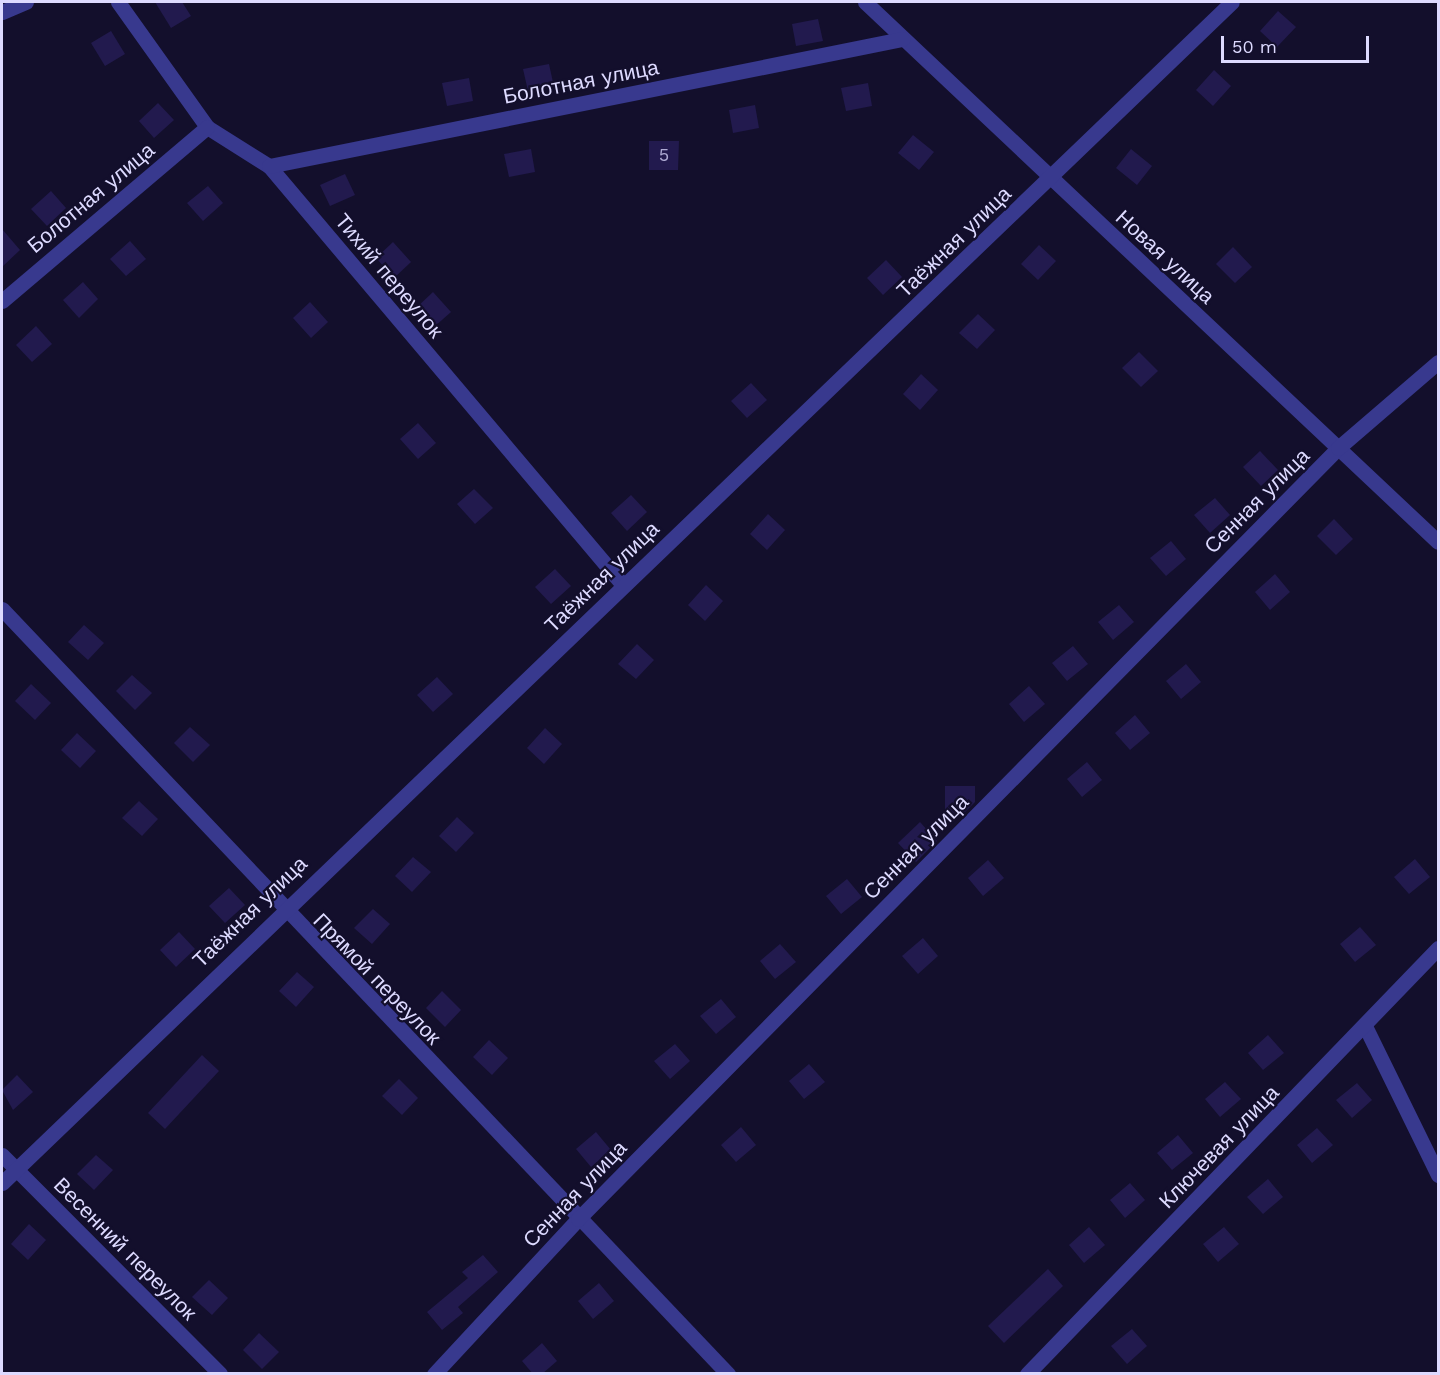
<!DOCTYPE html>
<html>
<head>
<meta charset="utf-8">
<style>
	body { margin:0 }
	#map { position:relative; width:1440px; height:1375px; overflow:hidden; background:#130f2c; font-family:"Work Sans",sans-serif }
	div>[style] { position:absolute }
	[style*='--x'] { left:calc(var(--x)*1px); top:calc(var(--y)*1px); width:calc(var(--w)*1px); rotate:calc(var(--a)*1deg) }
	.building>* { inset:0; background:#221a4e }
	.minor>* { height:15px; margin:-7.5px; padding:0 7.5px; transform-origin:7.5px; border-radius:7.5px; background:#38398e }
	span { translate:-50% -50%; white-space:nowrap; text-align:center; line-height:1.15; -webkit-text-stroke:4.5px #130f2c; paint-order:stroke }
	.number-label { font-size:18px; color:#aeaad3 }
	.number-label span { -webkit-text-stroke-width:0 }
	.street-label { font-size:21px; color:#dddaff }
	.frame { position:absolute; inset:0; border:3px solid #dddaff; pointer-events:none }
	.scale { position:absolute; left:1221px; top:36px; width:148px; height:27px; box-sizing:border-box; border:3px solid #dddaff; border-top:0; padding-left:8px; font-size:18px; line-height:21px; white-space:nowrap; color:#dddaff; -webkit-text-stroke:4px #130f2c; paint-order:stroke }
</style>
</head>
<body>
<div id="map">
	<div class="building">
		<div style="clip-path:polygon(155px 2px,182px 2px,191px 16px,171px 28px)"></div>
		<div style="clip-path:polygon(1278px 11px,1296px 27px,1277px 47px,1260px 31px)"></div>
		<div style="clip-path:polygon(818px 19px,823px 41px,796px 46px,792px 24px)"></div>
		<div style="clip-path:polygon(111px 31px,125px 54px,105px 66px,91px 43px)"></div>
		<div style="clip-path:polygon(549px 64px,554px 87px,528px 91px,523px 69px)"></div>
		<div style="clip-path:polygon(1214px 70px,1231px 86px,1213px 106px,1196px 90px)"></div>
		<div style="clip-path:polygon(469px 78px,473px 101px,447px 106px,442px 83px)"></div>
		<div style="clip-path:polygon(868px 83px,872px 106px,846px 111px,841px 88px)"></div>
		<div style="clip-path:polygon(158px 103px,174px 120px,154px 138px,139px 121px)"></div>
		<div style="clip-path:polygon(755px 105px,759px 128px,733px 133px,729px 110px)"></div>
		<div style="clip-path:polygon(913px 135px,934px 152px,919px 170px,898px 153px)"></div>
		<div style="clip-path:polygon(649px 141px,679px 141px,678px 170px,649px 170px)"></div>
		<div style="clip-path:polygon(531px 149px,535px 172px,509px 177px,504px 154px)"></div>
		<div style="clip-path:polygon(1131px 149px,1152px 166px,1137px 185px,1116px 168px)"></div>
		<div style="clip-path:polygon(345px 174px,355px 195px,330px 206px,320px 185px)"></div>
		<div style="clip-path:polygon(208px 186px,223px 203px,203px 221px,187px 203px)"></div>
		<div style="clip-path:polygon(51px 191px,66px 208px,47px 226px,31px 209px)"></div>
		<div style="clip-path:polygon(2px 229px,20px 250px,2px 267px)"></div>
		<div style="clip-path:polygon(130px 241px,146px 259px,126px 276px,110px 259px)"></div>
		<div style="clip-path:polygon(393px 242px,411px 262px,394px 278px,376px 258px)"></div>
		<div style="clip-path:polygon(1039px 245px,1056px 261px,1038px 280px,1021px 264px)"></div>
		<div style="clip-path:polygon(1233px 247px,1252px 267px,1235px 283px,1216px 264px)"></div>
		<div style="clip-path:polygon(886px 260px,902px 277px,883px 295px,867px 278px)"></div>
		<div style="clip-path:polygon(83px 282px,98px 299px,79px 318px,63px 300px)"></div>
		<div style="clip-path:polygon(433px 292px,451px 312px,434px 327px,416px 308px)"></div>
		<div style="clip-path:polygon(310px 302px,328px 322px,311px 338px,293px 318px)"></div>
		<div style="clip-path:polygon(978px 314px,995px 330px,977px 349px,959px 333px)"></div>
		<div style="clip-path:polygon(36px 326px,52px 344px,32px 362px,16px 345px)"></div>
		<div style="clip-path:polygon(1139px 352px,1158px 371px,1141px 387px,1122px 368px)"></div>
		<div style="clip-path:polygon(921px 374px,938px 390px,920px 410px,903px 394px)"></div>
		<div style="clip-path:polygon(751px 383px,767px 400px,747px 418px,731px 401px)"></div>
		<div style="clip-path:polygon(418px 423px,436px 443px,418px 459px,400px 439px)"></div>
		<div style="clip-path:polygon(1260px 451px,1278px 470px,1261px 486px,1243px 467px)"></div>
		<div style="clip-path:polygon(474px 489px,493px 508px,475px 524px,457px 504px)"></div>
		<div style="clip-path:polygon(631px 495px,647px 512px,627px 531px,611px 513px)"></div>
		<div style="clip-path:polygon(1215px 498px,1230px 515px,1210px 533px,1194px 515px)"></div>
		<div style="clip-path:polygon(768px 514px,785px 530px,767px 550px,750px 534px)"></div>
		<div style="clip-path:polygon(1334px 519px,1353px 539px,1336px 555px,1317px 536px)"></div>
		<div style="clip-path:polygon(1171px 541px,1186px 559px,1166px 576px,1150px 558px)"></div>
		<div style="clip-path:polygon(555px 569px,571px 586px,551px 604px,535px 587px)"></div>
		<div style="clip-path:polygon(1275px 574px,1290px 592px,1270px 610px,1255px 592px)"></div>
		<div style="clip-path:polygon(706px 585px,723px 601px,705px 621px,688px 605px)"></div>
		<div style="clip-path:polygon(1119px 605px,1134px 622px,1113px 640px,1098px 622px)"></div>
		<div style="clip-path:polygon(84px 625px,104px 643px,88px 660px,68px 642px)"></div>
		<div style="clip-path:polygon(637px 644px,654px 660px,636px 679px,618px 664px)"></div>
		<div style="clip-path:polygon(1073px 646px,1088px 664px,1067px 681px,1052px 663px)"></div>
		<div style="clip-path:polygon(1186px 664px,1201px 682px,1181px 699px,1166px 681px)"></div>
		<div style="clip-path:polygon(132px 675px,152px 693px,135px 710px,116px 691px)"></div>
		<div style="clip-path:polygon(437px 677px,453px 694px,433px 712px,417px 695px)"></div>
		<div style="clip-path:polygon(31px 684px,51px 703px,35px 720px,15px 701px)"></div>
		<div style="clip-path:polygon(1029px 686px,1045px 704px,1024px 722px,1009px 704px)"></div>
		<div style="clip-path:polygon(1135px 715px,1150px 733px,1130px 750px,1115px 733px)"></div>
		<div style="clip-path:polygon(190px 727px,210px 745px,193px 762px,174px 743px)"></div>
		<div style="clip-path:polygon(545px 728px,562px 744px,544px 764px,527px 748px)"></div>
		<div style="clip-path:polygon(77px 733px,96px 751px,80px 768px,61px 750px)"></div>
		<div style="clip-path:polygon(1087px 762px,1102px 780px,1082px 797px,1067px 779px)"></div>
		<div style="clip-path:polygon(945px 786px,975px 786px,975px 802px,962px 815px,945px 815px)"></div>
		<div style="clip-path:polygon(139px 801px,158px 819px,142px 836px,122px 818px)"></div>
		<div style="clip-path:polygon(457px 817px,474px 833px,456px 852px,439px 836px)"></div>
		<div style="clip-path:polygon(920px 822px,937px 841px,916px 862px,898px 843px)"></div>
		<div style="clip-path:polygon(413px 857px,431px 872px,412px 892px,395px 876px)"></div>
		<div style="clip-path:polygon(1415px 859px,1430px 877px,1409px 894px,1394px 877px)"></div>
		<div style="clip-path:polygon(988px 860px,1004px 878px,983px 896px,968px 878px)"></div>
		<div style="clip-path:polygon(847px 879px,862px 897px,841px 914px,826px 896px)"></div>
		<div style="clip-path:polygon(229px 888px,245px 905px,225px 923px,209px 906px)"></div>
		<div style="clip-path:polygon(373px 909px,390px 924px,372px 944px,354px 928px)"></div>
		<div style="clip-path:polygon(1360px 927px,1376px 945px,1355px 962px,1340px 944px)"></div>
		<div style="clip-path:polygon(179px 932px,195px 949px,176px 967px,160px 950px)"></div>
		<div style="clip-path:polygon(923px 938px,938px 956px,918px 974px,902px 956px)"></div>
		<div style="clip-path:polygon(780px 944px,796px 962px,775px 979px,760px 961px)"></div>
		<div style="clip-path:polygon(297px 972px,314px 987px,296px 1007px,279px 991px)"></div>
		<div style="clip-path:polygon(442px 991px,461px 1010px,445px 1027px,426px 1008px)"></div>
		<div style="clip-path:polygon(721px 999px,736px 1017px,716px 1034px,700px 1016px)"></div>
		<div style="clip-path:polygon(1268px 1035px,1284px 1053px,1263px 1070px,1248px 1053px)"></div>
		<div style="clip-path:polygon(489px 1040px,508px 1058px,492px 1075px,473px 1057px)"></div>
		<div style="clip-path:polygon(675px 1044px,690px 1061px,670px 1079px,654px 1061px)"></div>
		<div style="clip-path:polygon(202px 1055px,219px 1071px,165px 1129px,148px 1113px)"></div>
		<div style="clip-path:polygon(809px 1064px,825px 1082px,804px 1099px,789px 1081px)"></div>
		<div style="clip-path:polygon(17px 1075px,33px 1092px,13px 1110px,2px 1090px)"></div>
		<div style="clip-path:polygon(399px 1079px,418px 1098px,402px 1115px,382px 1096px)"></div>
		<div style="clip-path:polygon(1225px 1082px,1241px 1099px,1220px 1117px,1205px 1099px)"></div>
		<div style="clip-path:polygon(1357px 1083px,1372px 1100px,1352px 1118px,1336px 1100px)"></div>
		<div style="clip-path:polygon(741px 1127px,756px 1145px,736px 1162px,721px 1145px)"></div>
		<div style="clip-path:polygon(1317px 1128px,1333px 1145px,1312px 1163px,1297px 1145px)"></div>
		<div style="clip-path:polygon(596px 1132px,611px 1150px,591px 1167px,576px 1149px)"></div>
		<div style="clip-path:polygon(1178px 1135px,1193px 1153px,1172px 1170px,1157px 1153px)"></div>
		<div style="clip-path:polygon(96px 1155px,113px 1170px,94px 1190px,77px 1174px)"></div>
		<div style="clip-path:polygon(1268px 1179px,1283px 1197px,1263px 1214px,1247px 1197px)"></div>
		<div style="clip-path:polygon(1130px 1183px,1145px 1200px,1125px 1218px,1110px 1200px)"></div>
		<div style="clip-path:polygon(29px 1224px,46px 1240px,28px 1260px,11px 1244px)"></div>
		<div style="clip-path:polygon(1089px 1227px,1105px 1245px,1084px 1263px,1069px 1245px)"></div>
		<div style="clip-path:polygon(1224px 1227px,1239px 1244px,1218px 1262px,1203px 1244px)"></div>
		<div style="clip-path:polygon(483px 1255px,498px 1272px,458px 1307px,463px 1313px,442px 1330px,427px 1312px,468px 1278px,462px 1272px)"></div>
		<div style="clip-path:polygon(1048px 1269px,1063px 1286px,1004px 1343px,988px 1326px)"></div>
		<div style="clip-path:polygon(209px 1280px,228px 1298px,212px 1315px,192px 1297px)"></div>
		<div style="clip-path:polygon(599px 1283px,614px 1301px,593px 1319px,578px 1301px)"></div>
		<div style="clip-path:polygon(1132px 1329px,1147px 1346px,1127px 1364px,1111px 1346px)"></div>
		<div style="clip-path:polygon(259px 1333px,279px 1352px,262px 1369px,243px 1350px)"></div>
		<div style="clip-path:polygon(542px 1343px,557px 1361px,542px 1374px,533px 1374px,522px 1361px)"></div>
	</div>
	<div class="minor">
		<div style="--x:118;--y:2;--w:153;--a:54.5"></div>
		<div style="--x:207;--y:127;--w:73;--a:32.2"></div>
		<div style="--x:269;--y:166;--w:549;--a:49.81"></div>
		<div style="--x:865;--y:2;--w:787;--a:43.3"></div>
		<div style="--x:2;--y:12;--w:26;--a:-23"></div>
		<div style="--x:269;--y:166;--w:646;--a:-11.34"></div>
		<div style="--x:2;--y:301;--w:269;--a:-40.3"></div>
		<div style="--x:2;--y:609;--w:1055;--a:46.5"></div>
		<div style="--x:1366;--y:1028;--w:164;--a:63.9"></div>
		<div style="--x:2;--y:1155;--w:309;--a:45.1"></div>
		<div style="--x:2;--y:1183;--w:1705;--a:-43.84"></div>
		<div style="--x:434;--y:1374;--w:212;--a:-47.1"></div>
		<div style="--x:578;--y:1219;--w:1083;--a:-45.41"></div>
		<div style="--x:1338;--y:448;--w:132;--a:-40.7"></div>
		<div style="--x:1027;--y:1374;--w:592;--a:-46.03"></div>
	</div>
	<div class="number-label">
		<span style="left:664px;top:155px">5</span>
	</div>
	<div class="street-label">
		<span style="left:581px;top:82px;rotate:-11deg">Болотная улица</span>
		<span style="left:91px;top:198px;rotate:-40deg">Болотная улица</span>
		<span style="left:954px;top:242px;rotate:-44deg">Таёжная улица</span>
		<span style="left:1165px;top:257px;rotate:43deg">Новая улица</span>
		<span style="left:389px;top:276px;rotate:50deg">Тихий переулок</span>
		<span style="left:1257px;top:501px;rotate:-45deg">Сенная улица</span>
		<span style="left:602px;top:577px;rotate:-44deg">Таёжная улица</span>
		<span style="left:916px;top:847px;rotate:-45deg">Сенная улица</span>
		<span style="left:250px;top:912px;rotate:-44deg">Таёжная улица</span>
		<span style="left:377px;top:979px;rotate:46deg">Прямой переулок</span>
		<span style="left:1219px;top:1147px;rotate:-46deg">Ключевая улица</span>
		<span style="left:575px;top:1194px;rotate:-46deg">Сенная улица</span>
		<span style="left:125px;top:1249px;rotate:45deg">Весенний переулок</span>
	</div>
	<div class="frame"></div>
	<div class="scale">50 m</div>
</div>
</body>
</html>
